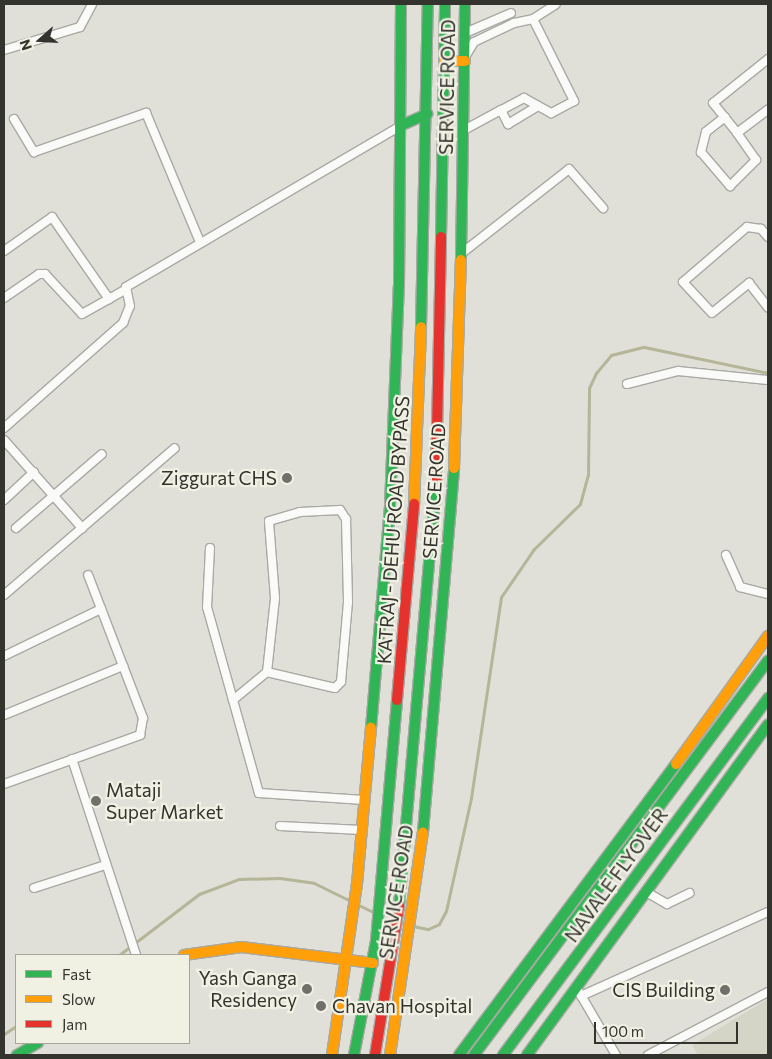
<!DOCTYPE html>
<html>
<head>
<meta charset="utf-8">
<style>
	body { margin:0 }
	#map { position:relative; width:772px; height:1059px; overflow:hidden; background:#e0e0d9; font-family:Commissioner,sans-serif }
	div>[style] { position:absolute }
	[style*='--x'] { left:calc(var(--x)*1px); top:calc(var(--y)*1px); width:calc(var(--w)*1px); rotate:calc(var(--a)*1deg) }
	.built>* { inset:0; background:#d4d4c7 }
	.stream>* { height:3px; margin:-1.5px; padding:0 1.5px; transform-origin:1.5px; border-radius:1.5px; background:#b5b598 }
	.roads { filter:drop-shadow(1px 0 #a9a9a4) drop-shadow(-1px 0 #a9a9a4) drop-shadow(0 1px #a9a9a4) drop-shadow(0 -1px #a9a9a4) }
	.street>* { height:8px; margin:-4px; padding:0 4px; transform-origin:4px; border-radius:4px; background:#fafaf9 }
	.fast>* { height:10px; margin:-5px; padding:0 5px; transform-origin:5px; border-radius:5px; background:#30b455 }
	.slow>* { height:10px; margin:-5px; padding:0 5px; transform-origin:5px; border-radius:5px; background:#ff9f0a }
	.jam>* { height:10px; margin:-5px; padding:0 5px; transform-origin:5px; border-radius:5px; background:#e5322d }
	.dots>* { width:14px; height:14px; translate:-50% -50%; box-sizing:border-box; border:2px solid #f0f0e3; border-radius:50% }
	span { translate:-50% -50%; white-space:nowrap; text-align:center; line-height:1.15; -webkit-text-stroke:4.5px #f0f0e3; paint-order:stroke }
	.street-label { font-size:19px; color:#34342f }
	.poi-label { font-size:19px; color:#34342f }
	.right { translate:-100% -50%; text-align:right }
	.left { translate:0 -50%; text-align:left }
	.frame { position:absolute; inset:0; border:5px solid #34342f; pointer-events:none }
	.legend { position:absolute; left:15px; top:954px; width:175px; height:90px; box-sizing:border-box; background:#f0f0e3; border:1px solid #a5a59b; margin:0; padding:6px 9px; list-style:none; font-size:15px; color:#34342f }
	.legend li { display:flex; align-items:center; gap:10px; height:25px }
	.legend b { width:25px; border:1px solid #a5a59b }
	.north { position:absolute; left:15px; top:15px; width:50px; height:50px; -webkit-text-stroke:4px #f0f0e3; paint-order:stroke; rotate:251deg; font-size:14px; font-weight:700; line-height:20px; text-align:center; color:#34342f }
	.north::after { content:''; display:block; margin:auto; width:18px; height:22px; background:#34342f; clip-path:polygon(50% 0,100% 100%,50% 72%,0 100%) }
	.scale { position:absolute; left:594px; top:1022px; width:144px; height:22px; box-sizing:border-box; border:2px solid #34342f; border-top:0; padding-left:6px; font-size:15px; line-height:18px; white-space:nowrap; color:#34342f; -webkit-text-stroke:4px #f0f0e3; paint-order:stroke }
</style>
</head>
<body>
<div id="map">
	<div class="built">
		<div style="clip-path:polygon(768px 999px,768px 1055px,698px 1055px,692px 1045px)"></div>
	</div>
	<div class="stream">
		<div style="--x:399;--y:923;--w:30;--a:12"></div>
		<div style="--x:428;--y:929;--w:12;--a:-24"></div>
		<div style="--x:439;--y:924;--w:15;--a:-62"></div>
		<div style="--x:446;--y:911;--w:116;--a:-77.5"></div>
		<div style="--x:471;--y:798;--w:203;--a:-81.5"></div>
		<div style="--x:501;--y:597;--w:58;--a:-55.5"></div>
		<div style="--x:534;--y:549;--w:64;--a:-44.4"></div>
		<div style="--x:580;--y:504;--w:30;--a:-75"></div>
		<div style="--x:588;--y:475;--w:87;--a:-89.3"></div>
		<div style="--x:589;--y:388;--w:17;--a:-65"></div>
		<div style="--x:596;--y:373;--w:23;--a:-50"></div>
		<div style="--x:611;--y:355;--w:34;--a:-14"></div>
		<div style="--x:644;--y:347;--w:127;--a:11.8"></div>
		<div style="--x:119;--y:955;--w:101;--a:-37.3"></div>
		<div style="--x:199;--y:894;--w:43;--a:-20.6"></div>
		<div style="--x:239;--y:879;--w:41;--a:-1.4"></div>
		<div style="--x:280;--y:878;--w:34;--a:8"></div>
		<div style="--x:314;--y:883;--w:68;--a:26.2"></div>
		<div style="--x:4;--y:1034;--w:14;--a:-34"></div>
	</div>
	<div class="roads">
		<div class="street">
			<div style="--x:533;--y:19;--w:27;--a:-33"></div>
			<div style="--x:465;--y:33;--w:50;--a:-23.5"></div>
			<div style="--x:4;--y:50;--w:79;--a:-16.8"></div>
			<div style="--x:80;--y:27;--w:26;--a:-62"></div>
			<div style="--x:465;--y:57;--w:17;--a:-59"></div>
			<div style="--x:474;--y:42;--w:44;--a:-25.4"></div>
			<div style="--x:514;--y:23;--w:19;--a:-12"></div>
			<div style="--x:533;--y:19;--w:92;--a:63.4"></div>
			<div style="--x:574;--y:101;--w:26;--a:152"></div>
			<div style="--x:551;--y:113;--w:31;--a:-151"></div>
			<div style="--x:524;--y:98;--w:26;--a:152"></div>
			<div style="--x:768;--y:59;--w:70;--a:141.3"></div>
			<div style="--x:713;--y:103;--w:38;--a:51"></div>
			<div style="--x:737;--y:133;--w:39;--a:-37"></div>
			<div style="--x:725;--y:117;--w:24;--a:142"></div>
			<div style="--x:706;--y:132;--w:21;--a:104"></div>
			<div style="--x:701;--y:152;--w:45;--a:49.5"></div>
			<div style="--x:730;--y:186;--w:37;--a:-45"></div>
			<div style="--x:756;--y:160;--w:33;--a:-125"></div>
			<div style="--x:14;--y:119;--w:39;--a:59"></div>
			<div style="--x:34;--y:152;--w:119;--a:-19.2"></div>
			<div style="--x:146;--y:113;--w:140;--a:67.3"></div>
			<div style="--x:464;--y:130;--w:42;--a:-28.4"></div>
			<div style="--x:501;--y:110;--w:16;--a:63"></div>
			<div style="--x:508;--y:124;--w:35;--a:-31"></div>
			<div style="--x:768;--y:237;--w:11;--a:-131"></div>
			<div style="--x:761;--y:229;--w:14;--a:-172"></div>
			<div style="--x:747;--y:227;--w:84;--a:139.3"></div>
			<div style="--x:683;--y:282;--w:42;--a:46.9"></div>
			<div style="--x:712;--y:313;--w:48;--a:-39"></div>
			<div style="--x:749;--y:283;--w:31;--a:52"></div>
			<div style="--x:4;--y:251;--w:59;--a:-35.3"></div>
			<div style="--x:52;--y:217;--w:100;--a:55.2"></div>
			<div style="--x:462;--y:253;--w:136;--a:-38.1"></div>
			<div style="--x:569;--y:169;--w:52;--a:48.9"></div>
			<div style="--x:4;--y:298;--w:42;--a:-34.4"></div>
			<div style="--x:39;--y:274;--w:6;--a:0"></div>
			<div style="--x:45;--y:274;--w:54;--a:47.2"></div>
			<div style="--x:82;--y:314;--w:47;--a:-29.3"></div>
			<div style="--x:627;--y:384;--w:53;--a:-14.3"></div>
			<div style="--x:678;--y:371;--w:90;--a:5.7"></div>
			<div style="--x:4;--y:428;--w:159;--a:-41.4"></div>
			<div style="--x:123;--y:323;--w:18;--a:-68"></div>
			<div style="--x:130;--y:306;--w:19;--a:-102"></div>
			<div style="--x:126;--y:287;--w:318;--a:-30.4"></div>
			<div style="--x:4;--y:440;--w:118;--a:48.4"></div>
			<div style="--x:4;--y:500;--w:41;--a:-43"></div>
			<div style="--x:16;--y:528;--w:113;--a:-40.7"></div>
			<div style="--x:210;--y:548;--w:59;--a:92.9"></div>
			<div style="--x:207;--y:607;--w:193;--a:74.4"></div>
			<div style="--x:259;--y:793;--w:105;--a:3.8"></div>
			<div style="--x:726;--y:555;--w:35;--a:66"></div>
			<div style="--x:740;--y:587;--w:29;--a:14"></div>
			<div style="--x:4;--y:595;--w:225;--a:-40.7"></div>
			<div style="--x:4;--y:656;--w:108;--a:-25.9"></div>
			<div style="--x:233;--y:700;--w:44;--a:-39.5"></div>
			<div style="--x:267;--y:672;--w:74;--a:-83.8"></div>
			<div style="--x:275;--y:598;--w:77;--a:-94.5"></div>
			<div style="--x:269;--y:521;--w:32;--a:-16"></div>
			<div style="--x:300;--y:512;--w:40;--a:-2.9"></div>
			<div style="--x:340;--y:510;--w:11;--a:56"></div>
			<div style="--x:346;--y:519;--w:83;--a:88.6"></div>
			<div style="--x:348;--y:602;--w:80;--a:95"></div>
			<div style="--x:341;--y:682;--w:8;--a:135"></div>
			<div style="--x:335;--y:688;--w:70;--a:-166.8"></div>
			<div style="--x:4;--y:715;--w:129;--a:-22.4"></div>
			<div style="--x:72;--y:759;--w:206;--a:71.9"></div>
			<div style="--x:4;--y:784;--w:145;--a:-19.8"></div>
			<div style="--x:140;--y:735;--w:17;--a:-80"></div>
			<div style="--x:143;--y:718;--w:153;--a:-111"></div>
			<div style="--x:280;--y:826;--w:82;--a:2.8"></div>
			<div style="--x:34;--y:888;--w:75;--a:-17.9"></div>
			<div style="--x:648;--y:893;--w:22;--a:30"></div>
			<div style="--x:667;--y:904;--w:25;--a:-26"></div>
			<div style="--x:579;--y:992;--w:73;--a:59.6"></div>
			<div style="--x:581;--y:996;--w:205;--a:-24.2"></div>
			<div style="--x:648;--y:1055;--w:136;--a:-27.7"></div>
		</div>
		<div class="fast">
			<div style="--x:400;--y:126;--w:30;--a:-24"></div>
			<div style="--x:441;--y:237;--w:233;--a:-89"></div>
			<div style="--x:461;--y:260;--w:256;--a:-89.1"></div>
			<div style="--x:421;--y:327;--w:323;--a:-88.8"></div>
			<div style="--x:371;--y:728;--w:223;--a:-85.1"></div>
			<div style="--x:390;--y:506;--w:220;--a:-87.7"></div>
			<div style="--x:399;--y:286;--w:282;--a:-89.6"></div>
			<div style="--x:423;--y:832;--w:365;--a:-85.1"></div>
			<div style="--x:399;--y:906;--w:429;--a:-85"></div>
			<div style="--x:17;--y:1055;--w:24;--a:-30"></div>
			<div style="--x:354;--y:1055;--w:116;--a:-79.1"></div>
			<div style="--x:376;--y:941;--w:242;--a:-85"></div>
			<div style="--x:459;--y:1055;--w:363;--a:-53.3"></div>
			<div style="--x:474;--y:1055;--w:492;--a:-53.3"></div>
			<div style="--x:503;--y:1055;--w:445;--a:-53.4"></div>
			<div style="--x:527;--y:1055;--w:409;--a:-53.9"></div>
		</div>
		<div class="slow">
			<div style="--x:444;--y:61;--w:21;--a:0"></div>
			<div style="--x:454;--y:468;--w:208;--a:-88.1"></div>
			<div style="--x:414;--y:504;--w:177;--a:-87.7"></div>
			<div style="--x:676;--y:764;--w:158;--a:-54.3"></div>
			<div style="--x:184;--y:955;--w:58;--a:-8"></div>
			<div style="--x:241;--y:947;--w:133;--a:6.9"></div>
			<div style="--x:332;--y:1055;--w:173;--a:-81.7"></div>
			<div style="--x:357;--y:884;--w:157;--a:-84.9"></div>
			<div style="--x:390;--y:1055;--w:225;--a:-81.6"></div>
		</div>
		<div class="jam">
			<div style="--x:436;--y:479;--w:242;--a:-88.8"></div>
			<div style="--x:397;--y:700;--w:197;--a:-85"></div>
			<div style="--x:375;--y:1055;--w:151;--a:-80.8"></div>
		</div>
	</div>
	<div class="dots">
		<div style="left:287px;top:478px;background:#70706a"></div>
		<div style="left:96px;top:801px;background:#70706a"></div>
		<div style="left:307px;top:989px;background:#70706a"></div>
		<div style="left:725px;top:990px;background:#70706a"></div>
		<div style="left:321px;top:1006px;background:#70706a"></div>
	</div>
	<div class="street-label">
		<span style="left:447px;top:87px;rotate:-89deg">SERVICE ROAD</span>
		<span style="left:434px;top:491px;rotate:-86deg">SERVICE ROAD</span>
		<span style="left:393px;top:530px;rotate:-86deg">KATRAJ - DEHU ROAD BYPASS</span>
		<span style="left:616px;top:875px;rotate:-54deg">NAVALE FLYOVER</span>
		<span style="left:396px;top:892px;rotate:-81deg">SERVICE ROAD</span>
	</div>
	<div class="poi-label">
		<span class="right" style="left:277px;top:478px">Ziggurat CHS</span>
		<span class="left" style="left:106px;top:801px">Mataji<br>Super Market</span>
		<span class="right" style="left:297px;top:989px">Yash Ganga<br>Residency</span>
		<span class="right" style="left:715px;top:990px">CIS Building</span>
		<span class="left" style="left:332px;top:1006px">Chavan Hospital</span>
	</div>
	<div class="frame"></div>
	<ul class="legend">
	<li><b style="height:6px;background:#30b455"></b>Fast</li>
	<li><b style="height:6px;background:#ff9f0a"></b>Slow</li>
	<li><b style="height:6px;background:#e5322d"></b>Jam</li>
	</ul>
	<div class="north">N</div>
	<div class="scale">100 m</div>
</div>
</body>
</html>
